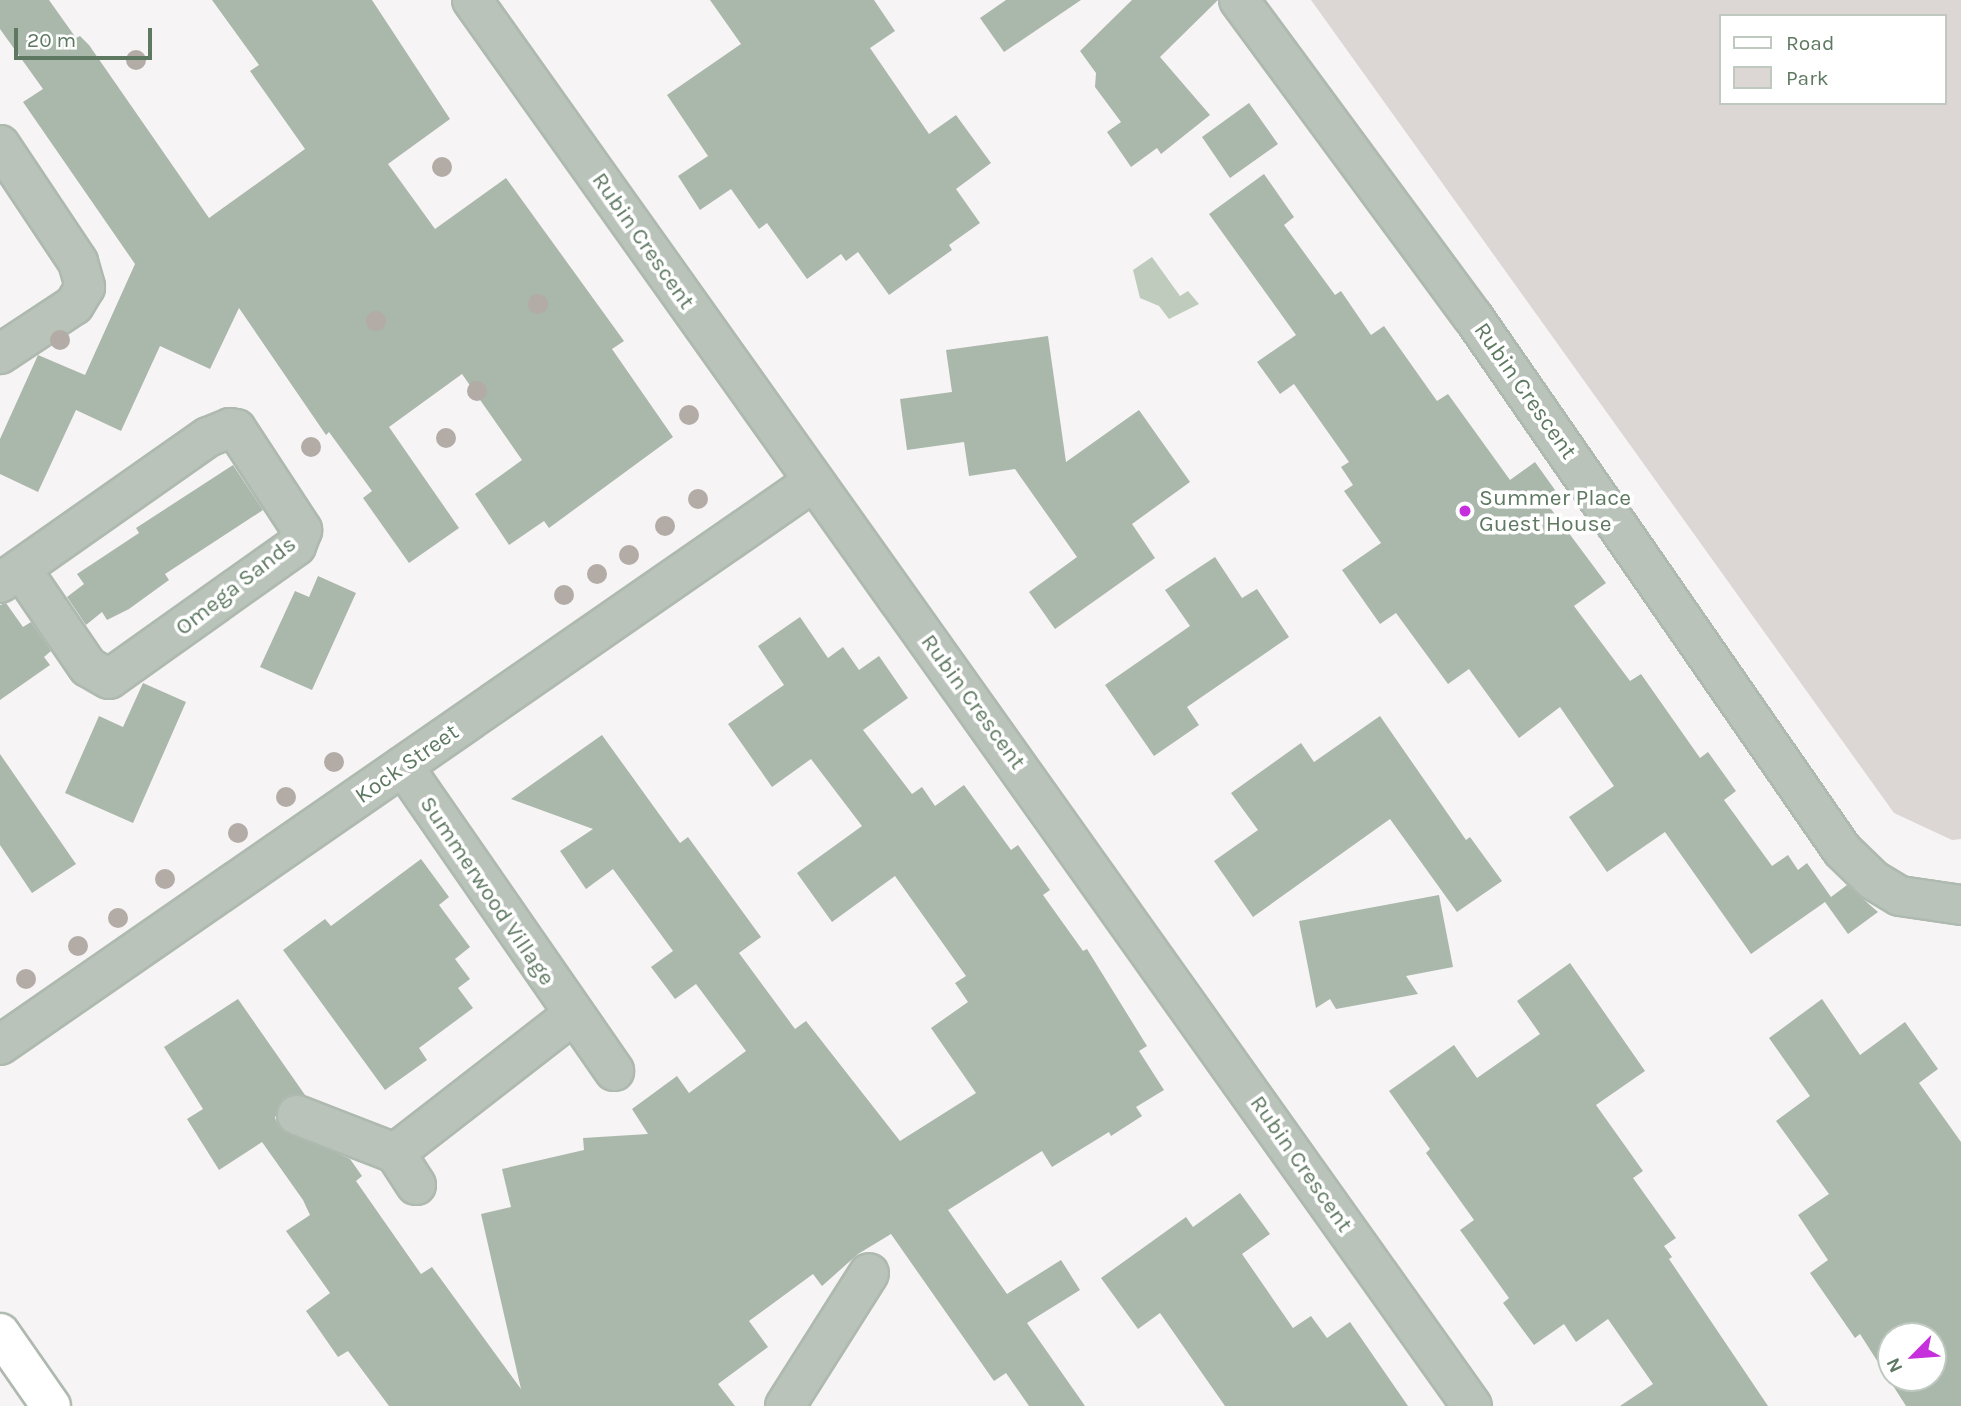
<!DOCTYPE html>
<html>
<head>
<meta charset="utf-8">
<style>
	body { margin:0 }
	#map { position:relative; width:1961px; height:1406px; overflow:hidden; background:#f7f4f5; font-family:Karla,sans-serif }
	div>[style] { position:absolute }
	[style*='--x'] { left:calc(var(--x)*1px); top:calc(var(--y)*1px); width:calc(var(--w)*1px); rotate:calc(var(--a)*1deg) }
	.green>* { inset:0; background:#dcd6d4 }
	.water>* { inset:0; background:#becbbd }
	.building>* { inset:0; background:#aab7ab }
	.roads { filter:drop-shadow(2px 0 #aeb9af) drop-shadow(-2px 0 #aeb9af) drop-shadow(0 2px #aeb9af) drop-shadow(0 -2px #aeb9af) }
	.minor>* { height:38px; margin:-19px; padding:0 19px; transform-origin:19px; border-radius:19px; background:#b9c3ba }
	.secondary>* { height:38px; margin:-19px; padding:0 19px; transform-origin:19px; border-radius:19px; background:#fff }
	.trees>* { width:20px; height:20px; margin:-10px; border-radius:50%; background:#b3aba6 }
	.dots>* { width:19px; height:19px; translate:-50% -50%; box-sizing:border-box; border:4px solid #fff; border-radius:50% }
	span { translate:-50% -50%; white-space:nowrap; text-align:center; line-height:1.15; -webkit-text-stroke:7px #fff; paint-order:stroke }
	.street-label { font-size:23px; color:#5e7861 }
	.poi-label { font-size:23px; color:#5e7861 }
	.left { translate:0 -50%; text-align:left }
	.legend { position:absolute; left:1719px; top:14px; width:228px; height:91px; box-sizing:border-box; background:#fff; border:2px solid #bfc9c0; margin:0; padding:9px 12px; list-style:none; font-size:21px; color:#5e7861 }
	.legend li { display:flex; align-items:center; gap:14px; height:35px }
	.legend b { width:35px; border:2px solid #bfc9c0 }
	.north { position:absolute; left:1877px; top:1322px; width:70px; height:70px; box-sizing:border-box; background:#fff; border:2px solid #bfc9c0; border-radius:50%; rotate:245deg; font-size:19px; font-weight:700; line-height:28px; text-align:center; color:#5e7861 }
	.north::after { content:''; display:block; margin:auto; width:24px; height:32px; background:#c630dc; clip-path:polygon(50% 0,100% 100%,50% 72%,0 100%) }
	.scale { position:absolute; left:14px; top:28px; width:138px; height:32px; box-sizing:border-box; border:4px solid #5e7861; border-top:0; padding-left:9px; font-size:21px; line-height:24px; white-space:nowrap; color:#5e7861; -webkit-text-stroke:5px #fff; paint-order:stroke }
</style>
</head>
<body>
<div id="map">
	<div class="green">
		<div style="clip-path:polygon(evenodd,1311px 0,1961px 0,1961px 839px,1952px 840px,1894px 813px,1311px 0,1721px 16px,1945px 16px,1945px 103px,1721px 103px,1721px 16px)"></div>
	</div>
	<div class="water">
		<div style="clip-path:polygon(1152px 257px,1180px 296px,1188px 291px,1199px 304px,1169px 319px,1159px 306px,1140px 298px,1133px 270px)"></div>
	</div>
	<div class="building">
		<div style="clip-path:polygon(0 0,49px 0,76px 38px,80px 36px,89px 45px,209px 218px,305px 149px,250px 71px,259px 65px,212px 0,372px 0,450px 119px,388px 164px,435px 229px,506px 178px,624px 341px,612px 349px,673px 437px,549px 528px,544px 521px,509px 545px,475px 494px,522px 460px,462px 374px,389px 427px,459px 528px,409px 563px,363px 498px,372px 491px,329px 432px,326px 435px,239px 308px,210px 369px,160px 346px,121px 431px,76px 410px,38px 492px,0 474px,0 439px,38px 355px,85px 375px,135px 264px,23px 102px,43px 89px,0 29px)"></div>
		<div style="clip-path:polygon(710px 0,874px 0,895px 31px,870px 48px,929px 134px,956px 115px,991px 163px,956px 189px,980px 223px,949px 245px,952px 250px,889px 295px,858px 252px,846px 261px,841px 254px,807px 279px,767px 223px,759px 229px,731px 189px,700px 210px,678px 176px,708px 156px,667px 95px,741px 44px)"></div>
		<div style="clip-path:polygon(1006px 0,1081px 0,1004px 52px,980px 18px)"></div>
		<div style="clip-path:polygon(1132px 0,1218px 0,1160px 57px,1210px 115px,1161px 154px,1157px 148px,1131px 167px,1107px 132px,1121px 122px,1095px 87px,1096px 73px,1080px 51px)"></div>
		<div style="clip-path:polygon(1249px 103px,1278px 144px,1230px 178px,1202px 137px)"></div>
		<div style="clip-path:polygon(1264px 174px,1294px 217px,1284px 225px,1335px 295px,1341px 291px,1371px 335px,1384px 326px,1437px 401px,1448px 394px,1510px 480px,1535px 462px,1560px 497px,1548px 505px,1606px 583px,1574px 606px,1630px 681px,1641px 674px,1700px 758px,1708px 752px,1736px 791px,1724px 800px,1772px 866px,1788px 855px,1798px 870px,1807px 863px,1831px 897px,1847px 885px,1878px 912px,1848px 934px,1825px 902px,1751px 954px,1665px 832px,1607px 872px,1569px 817px,1614px 786px,1560px 707px,1519px 738px,1469px 669px,1448px 684px,1396px 613px,1380px 624px,1342px 570px,1381px 543px,1344px 491px,1353px 485px,1341px 467px,1349px 462px,1294px 384px,1280px 394px,1257px 362px,1296px 335px,1209px 214px)"></div>
		<div style="clip-path:polygon(1048px 336px,1066px 462px,1139px 410px,1190px 482px,1132px 524px,1155px 558px,1055px 629px,1029px 592px,1077px 557px,1015px 469px,969px 476px,964px 442px,907px 450px,900px 399px,952px 392px,946px 350px)"></div>
		<div style="clip-path:polygon(233px 465px,263px 510px,165px 574px,169px 580px,129px 609px,107px 620px,102px 612px,86px 625px,67px 597px,84px 584px,77px 574px,139px 533px,136px 528px)"></div>
		<div style="clip-path:polygon(1215px 557px,1242px 598px,1257px 589px,1289px 637px,1187px 707px,1199px 725px,1154px 756px,1105px 685px,1190px 626px,1165px 590px)"></div>
		<div style="clip-path:polygon(318px 576px,356px 593px,312px 690px,260px 667px,295px 591px,309px 597px)"></div>
		<div style="clip-path:polygon(6px 603px,23px 627px,31px 622px,51px 651px,44px 657px,50px 665px,0 700px,0 605px)"></div>
		<div style="clip-path:polygon(800px 617px,828px 658px,843px 647px,859px 670px,879px 656px,908px 698px,863px 730px,912px 794px,922px 787px,935px 806px,964px 785px,1011px 850px,1018px 845px,1050px 890px,1043px 895px,1083px 951px,1087px 949px,1147px 1046px,1139px 1051px,1164px 1090px,1136px 1107px,1142px 1116px,1111px 1136px,1109px 1132px,1052px 1167px,1042px 1151px,948px 1210px,1007px 1294px,1061px 1260px,1080px 1290px,1027px 1323px,1085px 1406px,1029px 1406px,1006px 1373px,994px 1381px,891px 1234px,858px 1254px,822px 1286px,813px 1274px,749px 1321px,768px 1347px,718px 1384px,735px 1406px,389px 1406px,348px 1351px,338px 1357px,306px 1311px,330px 1293px,286px 1231px,310px 1215px,303px 1200px,262px 1142px,219px 1170px,187px 1119px,203px 1109px,164px 1047px,238px 999px,305px 1095px,283px 1098px,275px 1118px,280px 1128px,350px 1159px,362px 1176px,356px 1181px,421px 1274px,432px 1267px,521px 1389px,481px 1214px,511px 1207px,502px 1169px,584px 1150px,583px 1138px,648px 1134px,632px 1109px,677px 1076px,689px 1093px,746px 1051px,696px 984px,675px 999px,651px 967px,673px 951px,613px 869px,586px 889px,560px 851px,593px 829px,511px 799px,602px 735px,680px 843px,688px 837px,761px 937px,739px 953px,795px 1029px,806px 1021px,900px 1141px,976px 1093px,931px 1028px,968px 1002px,955px 983px,966px 976px,895px 876px,832px 922px,797px 873px,862px 826px,811px 759px,772px 787px,728px 724px,784px 685px,758px 646px)"></div>
		<div style="clip-path:polygon(143px 683px,186px 702px,133px 823px,65px 793px,99px 716px,123px 727px)"></div>
		<div style="clip-path:polygon(1380px 716px,1466px 840px,1470px 837px,1502px 881px,1457px 912px,1390px 819px,1253px 917px,1214px 861px,1258px 830px,1231px 793px,1301px 743px,1314px 762px)"></div>
		<div style="clip-path:polygon(0 754px,76px 864px,32px 893px,0 845px)"></div>
		<div style="clip-path:polygon(421px 859px,449px 897px,439px 905px,470px 947px,455px 959px,470px 979px,458px 988px,473px 1008px,419px 1048px,427px 1060px,385px 1090px,283px 950px,325px 919px,331px 926px)"></div>
		<div style="clip-path:polygon(1439px 895px,1453px 967px,1406px 976px,1418px 994px,1336px 1009px,1330px 999px,1316px 1008px,1299px 921px)"></div>
		<div style="clip-path:polygon(1570px 963px,1645px 1071px,1596px 1105px,1643px 1171px,1633px 1178px,1676px 1238px,1664px 1246px,1672px 1257px,1669px 1259px,1768px 1406px,1620px 1406px,1653px 1384px,1608px 1319px,1576px 1342px,1564px 1324px,1534px 1345px,1503px 1303px,1509px 1298px,1460px 1230px,1474px 1220px,1426px 1153px,1430px 1149px,1389px 1091px,1454px 1045px,1477px 1078px,1540px 1034px,1517px 1001px)"></div>
		<div style="clip-path:polygon(evenodd,1822px 999px,1860px 1055px,1905px 1022px,1938px 1069px,1919px 1083px,1961px 1142px,1961px 1406px,1906px 1406px,1860px 1334px,1855px 1338px,1810px 1273px,1828px 1260px,1798px 1215px,1829px 1194px,1776px 1121px,1810px 1096px,1769px 1038px,1822px 999px,1891px 1336px,1933px 1336px,1933px 1378px,1891px 1378px,1891px 1336px)"></div>
		<div style="clip-path:polygon(1240px 1193px,1270px 1234px,1242px 1254px,1293px 1328px,1311px 1316px,1327px 1338px,1350px 1322px,1408px 1406px,1225px 1406px,1160px 1313px,1138px 1329px,1101px 1278px,1186px 1217px,1193px 1227px)"></div>
	</div>
	<div class="roads">
		<div class="minor">
			<div style="--x:472;--y:0;--w:1725;--a:54.58"></div>
			<div style="--x:1239;--y:0;--w:394;--a:53.6"></div>
			<div style="--x:1473;--y:317;--w:648;--a:55.3"></div>
			<div style="--x:1842;--y:850;--w:43;--a:44.1"></div>
			<div style="--x:1873;--y:880;--w:31;--a:31"></div>
			<div style="--x:1900;--y:896;--w:62;--a:8.4"></div>
			<div style="--x:0;--y:145;--w:141;--a:56.3"></div>
			<div style="--x:78;--y:262;--w:26;--a:74"></div>
			<div style="--x:85;--y:287;--w:21;--a:121"></div>
			<div style="--x:74;--y:305;--w:89;--a:146.5"></div>
			<div style="--x:0;--y:583;--w:254;--a:-35.1"></div>
			<div style="--x:208;--y:437;--w:24;--a:-22"></div>
			<div style="--x:230;--y:428;--w:6;--a:9"></div>
			<div style="--x:236;--y:429;--w:121;--a:56.8"></div>
			<div style="--x:302;--y:530;--w:17;--a:111"></div>
			<div style="--x:296;--y:546;--w:229;--a:144.6"></div>
			<div style="--x:109;--y:679;--w:24;--a:-150"></div>
			<div style="--x:88;--y:667;--w:119;--a:-124.4"></div>
			<div style="--x:403;--y:766;--w:371;--a:55.3"></div>
			<div style="--x:0;--y:1045;--w:989;--a:-34.7"></div>
			<div style="--x:297;--y:1115;--w:105;--a:21.2"></div>
			<div style="--x:416;--y:1185;--w:38;--a:-123"></div>
			<div style="--x:395;--y:1153;--w:225;--a:-37.8"></div>
			<div style="--x:785;--y:1406;--w:157;--a:-57.7"></div>
		</div>
		<div class="secondary">
			<div style="--x:0;--y:1333;--w:89;--a:55.1"></div>
		</div>
	</div>
	<div class="trees">
		<div style="left:136px;top:60px"></div>
		<div style="left:442px;top:167px"></div>
		<div style="left:538px;top:304px"></div>
		<div style="left:376px;top:321px"></div>
		<div style="left:60px;top:340px"></div>
		<div style="left:477px;top:391px"></div>
		<div style="left:689px;top:415px"></div>
		<div style="left:446px;top:438px"></div>
		<div style="left:311px;top:447px"></div>
		<div style="left:698px;top:499px"></div>
		<div style="left:665px;top:526px"></div>
		<div style="left:629px;top:555px"></div>
		<div style="left:597px;top:574px"></div>
		<div style="left:564px;top:595px"></div>
		<div style="left:334px;top:762px"></div>
		<div style="left:286px;top:797px"></div>
		<div style="left:238px;top:833px"></div>
		<div style="left:165px;top:879px"></div>
		<div style="left:118px;top:918px"></div>
		<div style="left:78px;top:946px"></div>
		<div style="left:26px;top:979px"></div>
	</div>
	<div class="dots">
		<div style="left:1465px;top:511px;background:#c630dc"></div>
	</div>
	<div class="street-label">
		<span style="left:643px;top:241px;rotate:55deg">Rubin Crescent</span>
		<span style="left:1525px;top:391px;rotate:55deg">Rubin Crescent</span>
		<span style="left:236px;top:586px;rotate:-38deg">Omega Sands</span>
		<span style="left:973px;top:702px;rotate:54deg">Rubin Crescent</span>
		<span style="left:407px;top:764px;rotate:-35deg">Kock Street</span>
		<span style="left:487px;top:891px;rotate:56deg">Summerwood Village</span>
		<span style="left:1301px;top:1164px;rotate:55deg">Rubin Crescent</span>
	</div>
	<div class="poi-label">
		<span class="left" style="left:1479px;top:511px">Summer Place<br>Guest House</span>
	</div>
	<ul class="legend">
	<li><b style="height:9px;background:#fff"></b>Road</li>
	<li><b style="height:19px;background:#dcd6d4"></b>Park</li>
	</ul>
	<div class="north">N</div>
	<div class="scale">20 m</div>
</div>
</body>
</html>
